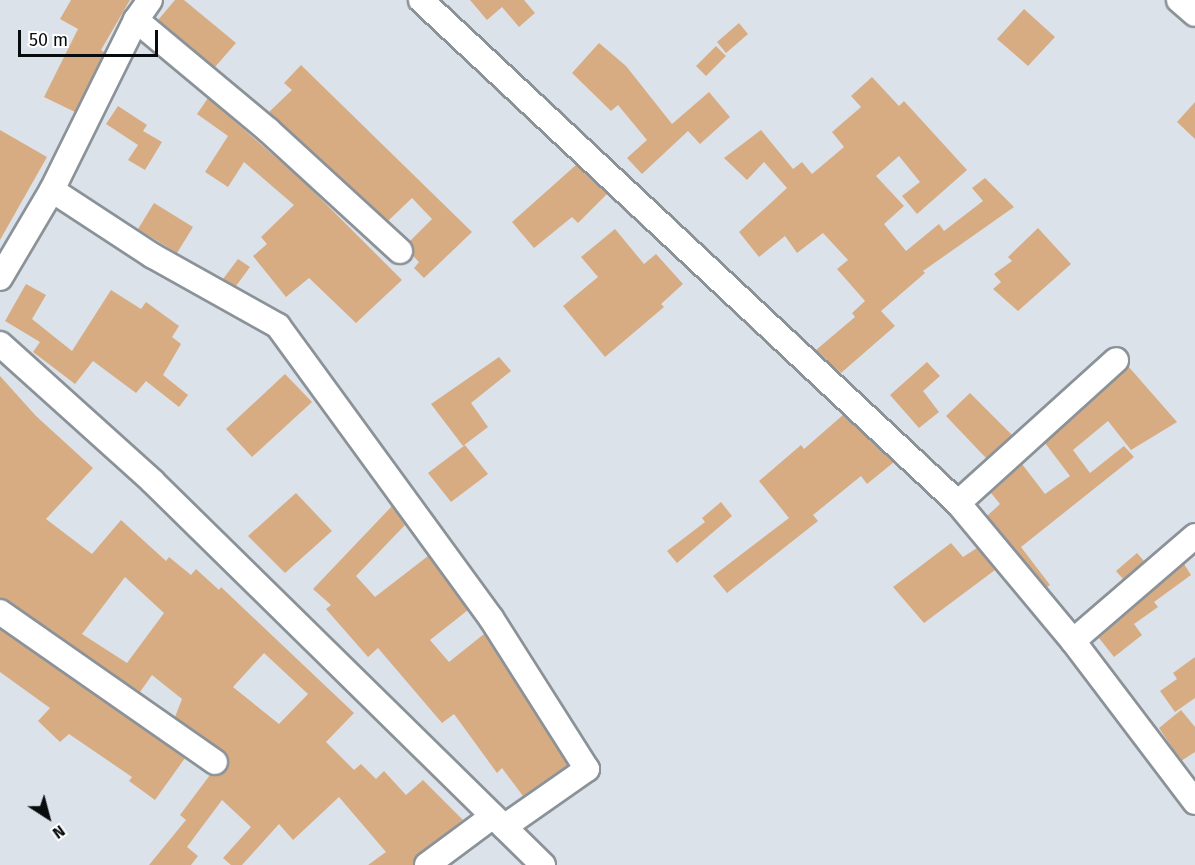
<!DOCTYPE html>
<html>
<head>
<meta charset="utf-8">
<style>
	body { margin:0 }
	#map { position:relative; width:1195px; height:865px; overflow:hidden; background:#dce2e9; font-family:"Fira Sans",sans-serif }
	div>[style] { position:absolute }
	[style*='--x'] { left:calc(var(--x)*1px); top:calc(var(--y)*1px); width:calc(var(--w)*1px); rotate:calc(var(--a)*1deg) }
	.building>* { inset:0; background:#d8ac82 }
	.roads { filter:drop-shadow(2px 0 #8b9298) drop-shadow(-2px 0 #8b9298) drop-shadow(0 2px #8b9298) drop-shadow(0 -2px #8b9298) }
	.minor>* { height:24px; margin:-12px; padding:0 12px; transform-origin:12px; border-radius:12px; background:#fff }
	span { translate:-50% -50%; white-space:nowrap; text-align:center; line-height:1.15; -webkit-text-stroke:4.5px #fff; paint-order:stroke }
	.north { position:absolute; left:18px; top:787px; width:60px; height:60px; -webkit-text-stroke:4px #fff; paint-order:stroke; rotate:144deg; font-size:16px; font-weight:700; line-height:24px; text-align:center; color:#090c0e }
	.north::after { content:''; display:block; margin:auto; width:21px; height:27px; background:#090c0e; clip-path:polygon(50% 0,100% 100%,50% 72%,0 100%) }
	.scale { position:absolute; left:18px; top:30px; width:140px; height:27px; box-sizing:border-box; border:3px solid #090c0e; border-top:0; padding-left:8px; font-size:18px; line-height:21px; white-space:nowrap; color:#090c0e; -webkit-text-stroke:4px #fff; paint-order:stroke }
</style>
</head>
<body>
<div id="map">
	<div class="building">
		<div style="clip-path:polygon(71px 0,130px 0,101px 50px,104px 52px,75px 112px,44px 97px,78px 29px,60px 19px)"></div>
		<div style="clip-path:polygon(175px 0,184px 0,236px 43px,215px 67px,158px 20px)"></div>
		<div style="clip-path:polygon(470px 0,524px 0,535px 13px,519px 27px,502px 7px,487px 20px)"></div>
		<div style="clip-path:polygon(1024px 9px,1055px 37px,1028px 66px,997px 39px)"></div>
		<div style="clip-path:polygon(739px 23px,748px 34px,726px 53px,717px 42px)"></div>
		<div style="clip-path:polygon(599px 43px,626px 66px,672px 124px,709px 92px,730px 117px,700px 144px,688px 131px,642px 174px,627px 158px,647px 140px,618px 105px,611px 111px,572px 73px)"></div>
		<div style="clip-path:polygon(716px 46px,726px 56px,706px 76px,696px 66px)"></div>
		<div style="clip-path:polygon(301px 65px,472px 232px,424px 278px,414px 268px,419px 262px,413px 256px,410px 241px,432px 219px,412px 198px,388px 221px,269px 112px,292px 90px,284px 83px)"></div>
		<div style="clip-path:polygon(872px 77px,899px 106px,904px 101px,967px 170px,917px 214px,902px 196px,920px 182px,899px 156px,876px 176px,904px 206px,884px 224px,906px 251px,939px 224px,944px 231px,983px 201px,972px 188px,985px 178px,1014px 207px,923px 271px,925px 273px,881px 311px,895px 326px,841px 373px,816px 350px,855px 317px,852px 313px,865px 301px,837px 269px,848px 260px,823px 233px,797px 253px,785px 236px,759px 257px,739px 232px,787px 188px,764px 162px,747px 180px,724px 158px,761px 130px,793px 169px,802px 162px,812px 174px,844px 147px,832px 132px,861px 107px,851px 96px)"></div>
		<div style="clip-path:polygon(208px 98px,304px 182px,402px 280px,356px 323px,309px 278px,286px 297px,253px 256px,267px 244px,261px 237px,294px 205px,244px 162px,228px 187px,205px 172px,228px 136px,197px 114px)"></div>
		<div style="clip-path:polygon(1195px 102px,1195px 139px,1177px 122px)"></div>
		<div style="clip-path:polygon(118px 106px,147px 125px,143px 131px,162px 142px,145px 170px,128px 160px,138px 145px,106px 124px)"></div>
		<div style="clip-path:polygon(0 130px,47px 157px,0 240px)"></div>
		<div style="clip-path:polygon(576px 165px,607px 194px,578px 223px,572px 217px,534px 248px,512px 222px)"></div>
		<div style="clip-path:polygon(154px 203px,193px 227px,177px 253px,138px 229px)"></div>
		<div style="clip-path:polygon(1038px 228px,1071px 264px,1018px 311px,993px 289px,1001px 282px,994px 274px,1012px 261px,1008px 257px)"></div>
		<div style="clip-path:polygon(615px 229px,644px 264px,656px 254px,683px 284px,661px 304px,664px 307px,605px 357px,563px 306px,598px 277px,581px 257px)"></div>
		<div style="clip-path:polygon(238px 259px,250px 267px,236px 286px,223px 279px)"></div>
		<div style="clip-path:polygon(26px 284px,46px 295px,32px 319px,72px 351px,111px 290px,141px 309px,146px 302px,179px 326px,172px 337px,181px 344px,163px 375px,188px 395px,179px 407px,146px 381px,136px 393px,93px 361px,75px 384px,33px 352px,40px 342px,5px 321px)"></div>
		<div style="clip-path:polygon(499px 357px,511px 371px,471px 403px,488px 427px,463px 446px,431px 404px)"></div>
		<div style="clip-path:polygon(927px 362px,940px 376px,923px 391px,939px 412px,919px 428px,890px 395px)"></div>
		<div style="clip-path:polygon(1128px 366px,1177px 422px,1131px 450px,1108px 421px,1073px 450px,1090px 473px,1124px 446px,1134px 457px,1021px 547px,1050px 585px,1047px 587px,987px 516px,1000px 504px,991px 493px,1022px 464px,1045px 494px,1070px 476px,1045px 443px)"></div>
		<div style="clip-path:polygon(285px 374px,312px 402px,252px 457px,226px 429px)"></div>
		<div style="clip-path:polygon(evenodd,0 376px,36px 416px,93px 468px,46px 519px,92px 554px,121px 520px,166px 561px,169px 557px,191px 575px,196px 569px,219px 590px,221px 587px,354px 713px,326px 742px,354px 770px,361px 764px,376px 779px,384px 771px,406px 795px,423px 780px,463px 820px,418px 854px,413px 865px,368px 865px,386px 852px,339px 797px,293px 840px,279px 824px,242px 865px,231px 865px,223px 858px,251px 827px,222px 800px,187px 847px,198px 856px,191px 865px,149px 865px,186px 820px,180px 815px,210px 775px,226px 771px,228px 757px,175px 717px,182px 699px,152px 675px,140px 692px,0 598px,0 376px,125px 577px,164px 613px,127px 663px,82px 634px,125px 577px,0 376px,264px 653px,308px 694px,279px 724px,233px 687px,264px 653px)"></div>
		<div style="clip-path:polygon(970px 393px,1012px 435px,986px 458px,946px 416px)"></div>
		<div style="clip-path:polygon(843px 415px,894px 462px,867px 484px,861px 476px,813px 515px,818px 521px,727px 593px,713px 576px,789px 518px,759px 481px,801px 445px,804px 449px)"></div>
		<div style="clip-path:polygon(465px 445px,488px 474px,451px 502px,428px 473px)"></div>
		<div style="clip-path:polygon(296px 493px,332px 531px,285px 573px,248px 536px)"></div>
		<div style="clip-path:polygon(721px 502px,732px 516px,677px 563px,667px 551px,705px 522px,702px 518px)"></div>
		<div style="clip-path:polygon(392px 506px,405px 525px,356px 576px,375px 597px,428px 556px,468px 610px,430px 640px,449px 662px,484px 634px,568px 765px,523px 796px,502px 768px,497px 773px,454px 714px,442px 723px,378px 648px,368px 657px,326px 609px,331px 605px,313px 589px)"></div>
		<div style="clip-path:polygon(951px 543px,963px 557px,977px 548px,995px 570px,924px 623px,893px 587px)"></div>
		<div style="clip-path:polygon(1137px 553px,1144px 561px,1123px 579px,1116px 571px)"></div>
		<div style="clip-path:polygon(1184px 564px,1191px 575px,1154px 602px,1158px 607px,1134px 624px,1142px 635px,1114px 657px,1099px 638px)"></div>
		<div style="clip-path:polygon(0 629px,185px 758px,155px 800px,129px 781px,132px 777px,69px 734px,60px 742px,38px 721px,50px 708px,0 672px)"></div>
		<div style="clip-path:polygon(1195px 657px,1195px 698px,1175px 712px,1160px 691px,1177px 679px,1173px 673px)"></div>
		<div style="clip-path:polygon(1181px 710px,1195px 727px,1195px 752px,1181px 761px,1159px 728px)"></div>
	</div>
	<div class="roads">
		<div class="minor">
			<div style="--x:421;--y:0;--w:736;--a:43.13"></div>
			<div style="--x:958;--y:503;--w:180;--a:50.2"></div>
			<div style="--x:1073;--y:641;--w:202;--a:52.8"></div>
			<div style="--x:1179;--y:0;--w:21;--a:41"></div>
			<div style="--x:136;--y:20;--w:172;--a:39.8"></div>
			<div style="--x:268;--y:130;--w:179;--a:42.5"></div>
			<div style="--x:52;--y:190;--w:121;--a:33.2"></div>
			<div style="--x:153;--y:256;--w:143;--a:29.2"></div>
			<div style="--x:278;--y:326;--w:361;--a:53.9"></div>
			<div style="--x:491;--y:618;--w:179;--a:57.6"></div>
			<div style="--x:587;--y:769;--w:101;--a:145.1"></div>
			<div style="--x:0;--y:278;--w:102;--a:-59.4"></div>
			<div style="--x:52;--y:190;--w:190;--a:-63.7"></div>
			<div style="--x:136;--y:20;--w:24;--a:-55"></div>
			<div style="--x:0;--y:344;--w:205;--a:42"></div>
			<div style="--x:152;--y:481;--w:548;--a:44.48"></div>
			<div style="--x:958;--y:503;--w:213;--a:-42.1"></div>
			<div style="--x:0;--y:612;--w:262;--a:34.9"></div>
			<div style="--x:1073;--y:641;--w:161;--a:-40.7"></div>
			<div style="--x:427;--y:865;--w:82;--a:-36.6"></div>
		</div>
	</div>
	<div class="north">N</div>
	<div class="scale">50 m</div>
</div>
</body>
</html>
